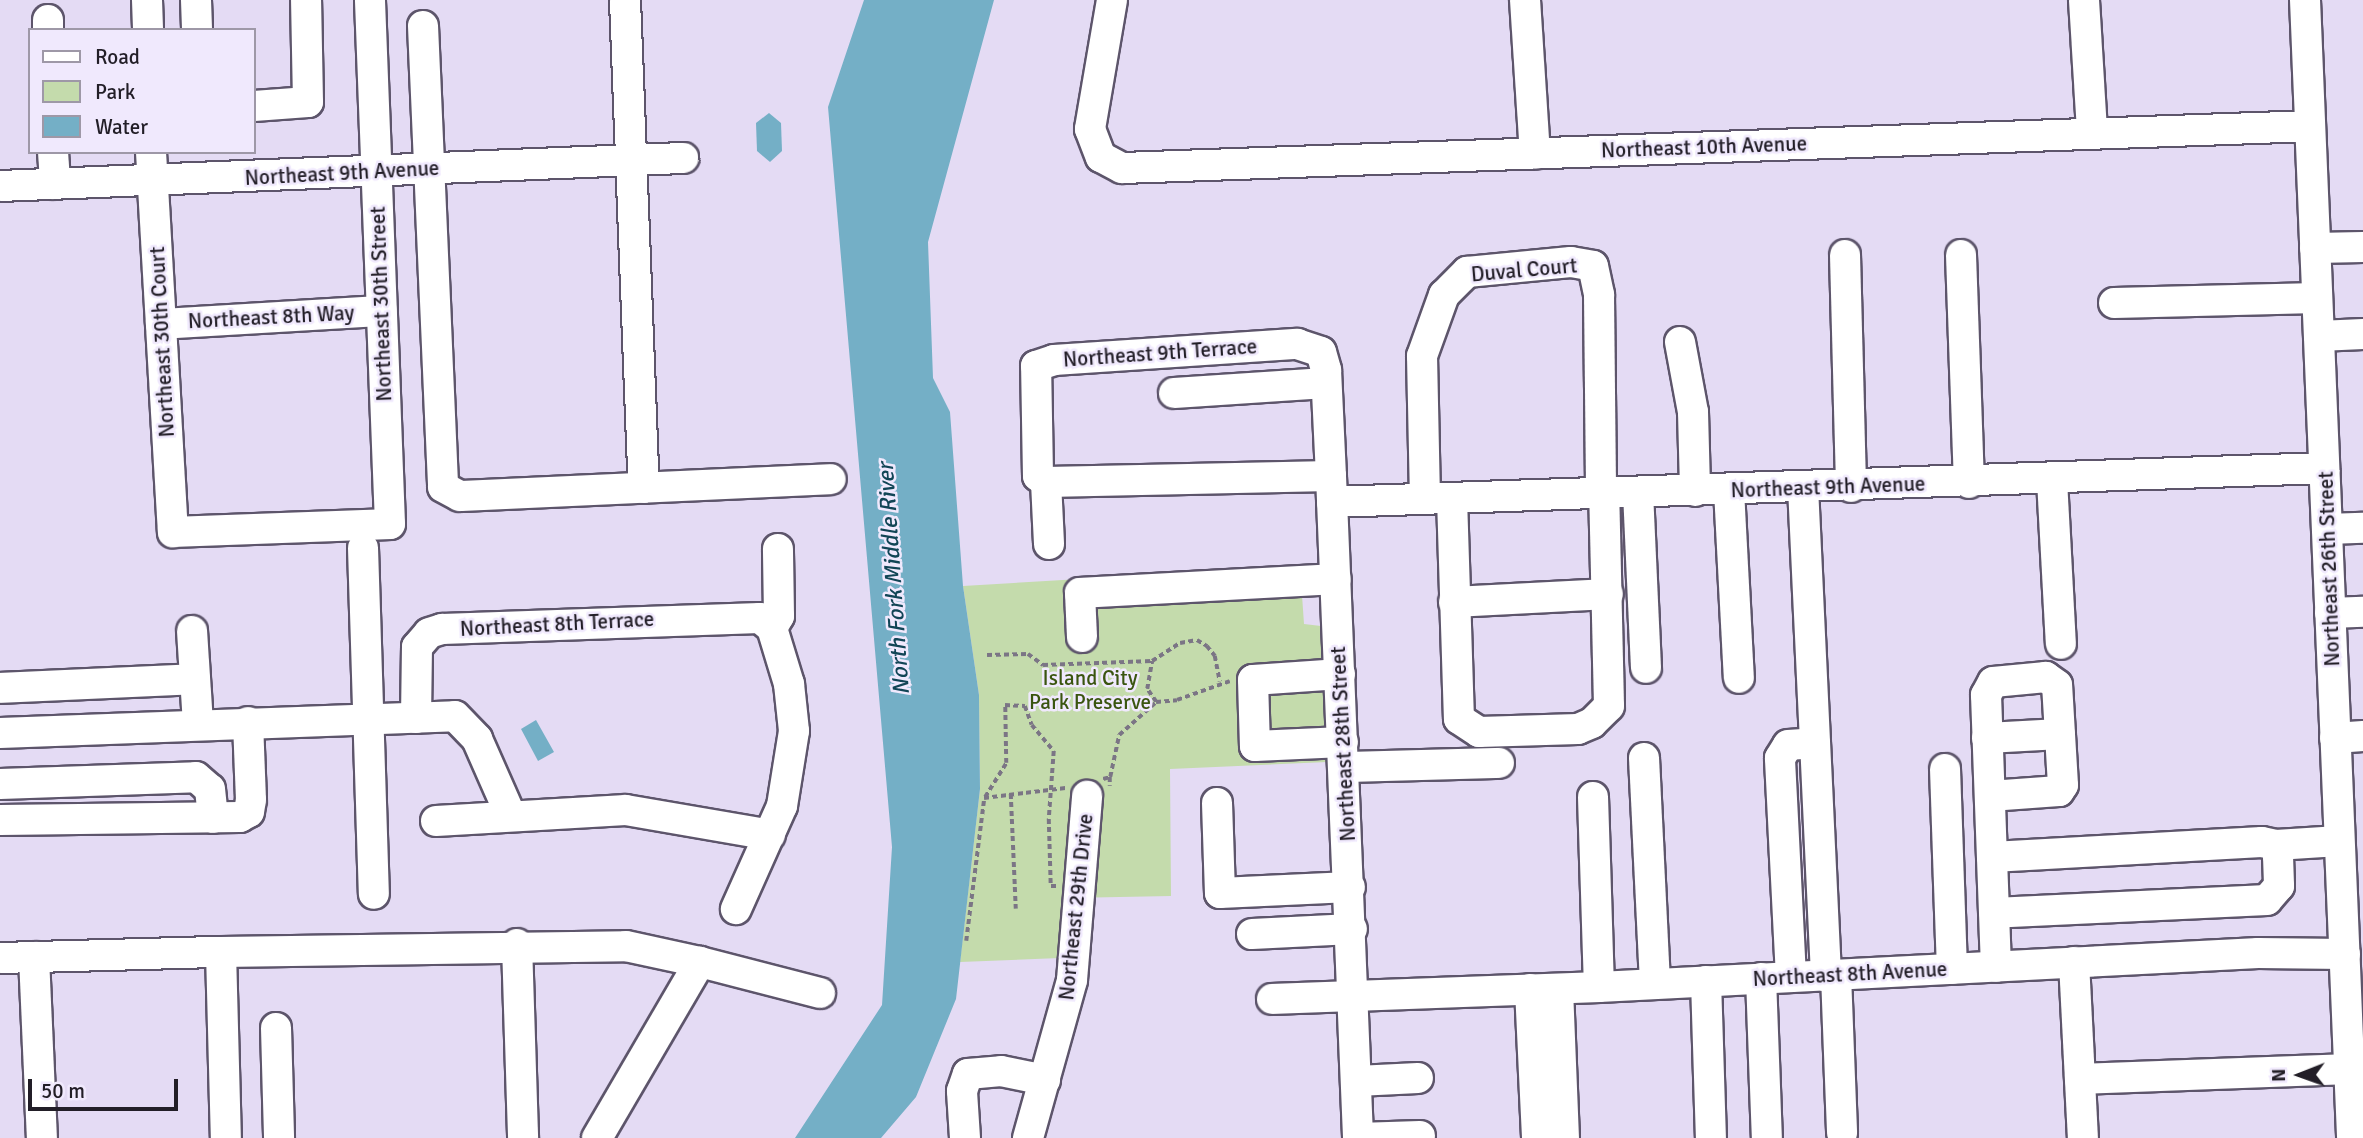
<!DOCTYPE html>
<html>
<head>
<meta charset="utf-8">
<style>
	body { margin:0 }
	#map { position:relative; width:2363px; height:1138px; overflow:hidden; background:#e4dbf4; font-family:Signika,sans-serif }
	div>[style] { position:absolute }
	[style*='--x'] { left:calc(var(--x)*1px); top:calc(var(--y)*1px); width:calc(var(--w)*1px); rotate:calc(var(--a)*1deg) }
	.green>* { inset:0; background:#c4dbac }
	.water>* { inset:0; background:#74afc6 }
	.path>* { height:3.5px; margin-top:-1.75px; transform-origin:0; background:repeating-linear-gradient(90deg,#7b7585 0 5px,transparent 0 8.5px) }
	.roads { filter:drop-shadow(2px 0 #5d556b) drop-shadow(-2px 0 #5d556b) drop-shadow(0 2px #5d556b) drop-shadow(0 -2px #5d556b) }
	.minor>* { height:30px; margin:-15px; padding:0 15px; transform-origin:15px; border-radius:15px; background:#fff }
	span { translate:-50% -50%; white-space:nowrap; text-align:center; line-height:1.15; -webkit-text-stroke:5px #f0e9fd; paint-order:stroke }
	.street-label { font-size:21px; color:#221e27 }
	.park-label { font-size:21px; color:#3a550f }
	.water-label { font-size:23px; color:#114556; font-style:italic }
	.legend { position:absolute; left:28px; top:28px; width:228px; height:126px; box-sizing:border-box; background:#f0e9fd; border:2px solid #9e98a7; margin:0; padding:9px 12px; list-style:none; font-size:21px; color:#221e27 }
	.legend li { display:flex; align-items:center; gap:14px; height:35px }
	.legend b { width:35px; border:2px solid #9e98a7 }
	.north { position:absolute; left:2265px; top:1040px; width:70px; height:70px; -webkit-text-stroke:5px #f0e9fd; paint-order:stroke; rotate:269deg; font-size:19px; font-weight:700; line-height:28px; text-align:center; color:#221e27 }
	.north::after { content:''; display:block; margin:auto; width:24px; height:32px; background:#221e27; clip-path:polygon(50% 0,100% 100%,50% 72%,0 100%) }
	.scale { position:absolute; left:28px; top:1079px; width:150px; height:32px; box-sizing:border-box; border:4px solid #221e27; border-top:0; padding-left:9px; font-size:21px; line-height:24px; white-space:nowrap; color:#221e27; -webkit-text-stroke:5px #f0e9fd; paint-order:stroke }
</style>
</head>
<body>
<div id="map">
	<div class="green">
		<div style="clip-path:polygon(1300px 566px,1304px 624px,1321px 626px,1327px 762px,1170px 769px,1171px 896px,1068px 898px,1060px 958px,960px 962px,980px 789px,979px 695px,963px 586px)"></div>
	</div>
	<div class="water">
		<div style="clip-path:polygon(864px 0,994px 0,928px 242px,933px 378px,950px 412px,963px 586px,979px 695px,980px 789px,956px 999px,916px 1097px,881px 1138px,795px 1138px,882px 1005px,892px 847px,828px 107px)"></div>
		<div style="clip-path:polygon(769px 113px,781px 123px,782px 151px,770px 162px,757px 151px,756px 123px)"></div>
		<div style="clip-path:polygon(536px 720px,554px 752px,538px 761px,521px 729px)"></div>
	</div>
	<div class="path">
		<div style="--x:987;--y:655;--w:41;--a:-1.4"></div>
		<div style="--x:1028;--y:654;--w:19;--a:36"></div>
		<div style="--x:1043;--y:665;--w:109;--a:-2.1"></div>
		<div style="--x:1156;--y:702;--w:16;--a:-125"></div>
		<div style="--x:1147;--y:689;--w:28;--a:-80"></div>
		<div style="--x:1152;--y:661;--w:33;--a:-33"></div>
		<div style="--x:1180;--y:643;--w:17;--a:-10"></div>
		<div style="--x:1197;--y:640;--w:12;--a:31"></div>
		<div style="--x:1207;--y:646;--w:13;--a:51"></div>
		<div style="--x:1215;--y:656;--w:26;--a:79"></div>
		<div style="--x:1110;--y:777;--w:43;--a:-77.9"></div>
		<div style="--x:1119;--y:735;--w:50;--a:-41.7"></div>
		<div style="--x:1156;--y:702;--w:21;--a:-5"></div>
		<div style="--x:1177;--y:700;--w:56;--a:-19.7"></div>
		<div style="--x:1103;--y:779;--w:7;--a:-16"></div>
		<div style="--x:1110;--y:777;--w:9;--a:90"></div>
		<div style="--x:1011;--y:794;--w:115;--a:87.5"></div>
		<div style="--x:985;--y:797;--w:40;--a:-58"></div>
		<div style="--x:1006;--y:763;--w:58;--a:-91"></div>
		<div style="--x:1005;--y:705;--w:20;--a:3"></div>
		<div style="--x:1025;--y:706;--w:20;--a:70"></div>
		<div style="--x:1032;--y:725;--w:34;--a:50"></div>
		<div style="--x:1054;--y:751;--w:68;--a:94.2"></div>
		<div style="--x:1049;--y:819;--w:67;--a:88.3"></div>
		<div style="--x:1051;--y:886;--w:6;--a:0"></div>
		<div style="--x:966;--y:941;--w:144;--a:-82.8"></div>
		<div style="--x:984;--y:798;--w:82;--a:-7"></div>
	</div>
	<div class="roads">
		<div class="minor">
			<div style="--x:147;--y:0;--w:30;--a:88"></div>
			<div style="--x:196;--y:0;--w:30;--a:88"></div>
			<div style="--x:625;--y:0;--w:488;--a:87.8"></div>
			<div style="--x:1112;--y:0;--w:131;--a:99.7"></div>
			<div style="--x:1090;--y:129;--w:30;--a:69"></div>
			<div style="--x:1101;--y:157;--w:24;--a:28"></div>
			<div style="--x:1122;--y:168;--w:1189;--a:-2.02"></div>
			<div style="--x:1525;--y:0;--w:154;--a:86.3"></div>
			<div style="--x:2084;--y:0;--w:132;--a:86.5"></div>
			<div style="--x:2305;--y:0;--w:1139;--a:87.63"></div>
			<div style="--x:48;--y:20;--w:10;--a:90"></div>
			<div style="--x:423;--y:26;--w:461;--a:87.5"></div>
			<div style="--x:443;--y:487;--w:19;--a:28"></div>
			<div style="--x:460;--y:496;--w:371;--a:-2.6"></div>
			<div style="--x:254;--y:106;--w:54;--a:-4.2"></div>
			<div style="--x:308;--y:102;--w:102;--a:-91.1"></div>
			<div style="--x:53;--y:152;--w:32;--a:86"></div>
			<div style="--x:151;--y:152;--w:381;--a:86.7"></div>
			<div style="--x:173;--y:532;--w:217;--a:-2.1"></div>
			<div style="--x:390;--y:524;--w:524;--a:-92.19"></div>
			<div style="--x:0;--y:186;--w:684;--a:-2.35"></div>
			<div style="--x:2315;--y:248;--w:48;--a:-1.2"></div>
			<div style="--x:1845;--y:255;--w:232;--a:88.5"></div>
			<div style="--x:1961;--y:255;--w:228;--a:88"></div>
			<div style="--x:2114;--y:303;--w:203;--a:-1.4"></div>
			<div style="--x:161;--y:324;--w:221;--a:-3.4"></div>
			<div style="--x:2319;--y:336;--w:44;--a:-2.6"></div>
			<div style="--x:1680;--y:342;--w:71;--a:79.5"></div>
			<div style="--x:1693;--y:412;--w:79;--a:88.5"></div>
			<div style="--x:1174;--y:393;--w:152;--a:-3.8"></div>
			<div style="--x:1331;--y:476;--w:285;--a:178.8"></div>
			<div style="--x:1046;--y:482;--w:10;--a:-143"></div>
			<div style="--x:1038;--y:476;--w:110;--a:-91"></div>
			<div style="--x:1036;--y:366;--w:19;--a:-18"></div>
			<div style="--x:1054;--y:360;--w:244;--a:-3.8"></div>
			<div style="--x:1297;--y:344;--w:25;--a:18"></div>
			<div style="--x:1321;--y:352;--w:19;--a:74"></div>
			<div style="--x:1326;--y:370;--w:106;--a:87.3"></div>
			<div style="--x:1331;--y:476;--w:663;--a:87.66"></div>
			<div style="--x:2052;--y:480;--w:164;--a:86.9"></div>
			<div style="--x:1046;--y:482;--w:62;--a:87.2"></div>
			<div style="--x:1803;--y:487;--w:490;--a:87.3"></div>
			<div style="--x:1729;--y:490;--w:188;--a:87"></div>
			<div style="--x:1638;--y:492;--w:176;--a:87.4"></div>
			<div style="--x:1452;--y:498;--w:221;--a:88.2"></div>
			<div style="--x:1459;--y:719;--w:24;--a:33"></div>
			<div style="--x:1479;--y:732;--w:99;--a:-1.7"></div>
			<div style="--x:1578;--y:729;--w:15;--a:-23"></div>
			<div style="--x:1592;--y:723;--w:24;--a:-45"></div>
			<div style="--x:1609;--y:706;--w:213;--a:-91.3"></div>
			<div style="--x:1425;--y:499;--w:143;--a:-91.2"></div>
			<div style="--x:1422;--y:356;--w:65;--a:-70.2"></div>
			<div style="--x:1444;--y:295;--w:33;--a:-45"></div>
			<div style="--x:1467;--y:272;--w:104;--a:-5.5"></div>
			<div style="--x:1571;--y:262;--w:22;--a:10"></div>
			<div style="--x:1593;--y:266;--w:30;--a:78"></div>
			<div style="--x:1599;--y:295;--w:198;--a:89.4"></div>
			<div style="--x:1332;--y:502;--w:993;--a:-1.96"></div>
			<div style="--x:2327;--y:529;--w:36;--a:-2"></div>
			<div style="--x:363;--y:548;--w:346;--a:88.2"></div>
			<div style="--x:1454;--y:602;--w:154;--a:-3"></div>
			<div style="--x:2330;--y:613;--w:33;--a:-2"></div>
			<div style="--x:772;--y:628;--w:14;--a:-60"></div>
			<div style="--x:779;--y:616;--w:67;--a:-90.9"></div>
			<div style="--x:192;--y:631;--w:93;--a:86.3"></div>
			<div style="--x:1082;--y:637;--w:44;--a:-92.6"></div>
			<div style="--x:1080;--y:593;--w:256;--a:-3.1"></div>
			<div style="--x:1340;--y:674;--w:87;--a:176.1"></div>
			<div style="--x:1253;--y:680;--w:66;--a:88.3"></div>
			<div style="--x:1255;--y:746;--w:88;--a:-2.6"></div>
			<div style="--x:0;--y:688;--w:195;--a:-2.6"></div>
			<div style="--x:416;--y:718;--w:71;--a:-89.2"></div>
			<div style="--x:417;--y:647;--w:18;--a:-49"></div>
			<div style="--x:429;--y:633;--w:14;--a:-17"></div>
			<div style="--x:442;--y:629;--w:318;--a:-2"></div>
			<div style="--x:760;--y:618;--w:16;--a:40"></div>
			<div style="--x:772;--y:628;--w:59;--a:73.1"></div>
			<div style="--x:789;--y:684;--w:47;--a:83.9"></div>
			<div style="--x:794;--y:731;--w:76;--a:99.1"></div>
			<div style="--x:782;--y:806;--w:113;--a:114.1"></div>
			<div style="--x:0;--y:733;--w:455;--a:-2.1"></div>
			<div style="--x:455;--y:716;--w:32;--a:46"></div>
			<div style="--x:477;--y:739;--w:84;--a:66.2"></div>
			<div style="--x:1987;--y:738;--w:73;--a:-3.1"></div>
			<div style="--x:2335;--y:738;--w:28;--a:-4"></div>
			<div style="--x:1644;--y:758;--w:225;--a:87.2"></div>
			<div style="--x:1344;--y:767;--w:155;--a:-1.5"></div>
			<div style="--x:1945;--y:769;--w:200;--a:88"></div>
			<div style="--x:0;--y:784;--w:196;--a:-2"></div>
			<div style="--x:196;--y:777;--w:18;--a:41"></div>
			<div style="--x:210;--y:789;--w:29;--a:84"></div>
			<div style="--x:1990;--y:796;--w:69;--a:-4.1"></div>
			<div style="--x:2059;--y:791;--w:7;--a:-56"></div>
			<div style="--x:2063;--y:785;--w:100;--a:-93.4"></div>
			<div style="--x:2057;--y:685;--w:14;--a:-144"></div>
			<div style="--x:2046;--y:677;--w:53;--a:174.6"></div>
			<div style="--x:1993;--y:682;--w:15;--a:118"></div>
			<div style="--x:1986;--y:695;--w:272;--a:87.9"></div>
			<div style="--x:1593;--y:797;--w:190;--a:88.2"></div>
			<div style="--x:1217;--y:803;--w:90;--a:88.1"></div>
			<div style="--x:1220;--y:893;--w:130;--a:-2.6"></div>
			<div style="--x:0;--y:820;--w:240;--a:-0.7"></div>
			<div style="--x:240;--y:817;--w:10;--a:-29"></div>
			<div style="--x:249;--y:812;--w:12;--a:-81"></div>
			<div style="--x:251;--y:800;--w:78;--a:-92.2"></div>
			<div style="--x:436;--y:821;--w:190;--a:-3.3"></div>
			<div style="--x:626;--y:810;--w:146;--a:9.8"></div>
			<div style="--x:2276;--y:845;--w:63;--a:-3.6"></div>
			<div style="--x:1992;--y:857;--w:270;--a:-3.2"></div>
			<div style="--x:2262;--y:842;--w:14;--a:12"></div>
			<div style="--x:2276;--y:845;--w:11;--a:80"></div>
			<div style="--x:2278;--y:856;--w:30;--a:88"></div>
			<div style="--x:2279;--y:886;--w:18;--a:131"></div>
			<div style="--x:2267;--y:900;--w:273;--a:177.3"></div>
			<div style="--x:1252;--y:934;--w:100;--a:-2.9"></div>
			<div style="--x:517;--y:944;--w:194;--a:88.2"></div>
			<div style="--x:221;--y:952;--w:405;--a:-0.8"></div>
			<div style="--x:626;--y:946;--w:76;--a:12.2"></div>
			<div style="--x:34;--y:957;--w:181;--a:87.5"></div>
			<div style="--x:0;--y:958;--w:221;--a:-1.6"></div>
			<div style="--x:221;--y:952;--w:186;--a:88.5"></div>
			<div style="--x:2074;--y:962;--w:176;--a:87.1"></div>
			<div style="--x:1836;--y:975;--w:158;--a:87.8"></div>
			<div style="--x:1791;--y:977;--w:219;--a:-92.9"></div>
			<div style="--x:1780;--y:758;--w:15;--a:-58"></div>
			<div style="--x:1788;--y:745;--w:27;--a:-4"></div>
			<div style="--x:1761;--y:978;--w:160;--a:87.9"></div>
			<div style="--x:1706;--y:981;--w:157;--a:88.2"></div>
			<div style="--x:1530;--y:989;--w:149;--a:87.3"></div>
			<div style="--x:1558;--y:989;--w:149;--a:87.7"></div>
			<div style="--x:1272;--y:999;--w:327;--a:-2.1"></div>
			<div style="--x:1599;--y:987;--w:660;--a:-2.95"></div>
			<div style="--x:2258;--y:953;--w:87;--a:0.7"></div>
			<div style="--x:276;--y:1028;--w:110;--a:88.4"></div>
			<div style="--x:2080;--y:1079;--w:269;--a:-2.1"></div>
			<div style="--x:1357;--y:1081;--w:61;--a:-2.8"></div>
			<div style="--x:597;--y:1138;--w:204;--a:-59.7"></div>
			<div style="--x:700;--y:962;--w:124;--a:14.5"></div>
			<div style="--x:965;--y:1138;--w:47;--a:-93.7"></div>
			<div style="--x:962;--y:1091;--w:18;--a:-71"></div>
			<div style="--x:968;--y:1074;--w:33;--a:-5"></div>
			<div style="--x:1001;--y:1071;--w:45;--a:11.6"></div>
			<div style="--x:1028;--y:1138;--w:164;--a:-74.4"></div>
			<div style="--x:1072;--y:980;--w:185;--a:-85.3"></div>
			<div style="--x:1358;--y:1138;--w:62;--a:-1.8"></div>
		</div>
	</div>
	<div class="street-label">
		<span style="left:1704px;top:147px;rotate:-2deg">Northeast 10th Avenue</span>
		<span style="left:342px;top:173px;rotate:-3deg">Northeast 9th Avenue</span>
		<span style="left:1524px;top:270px;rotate:-5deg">Duval Court</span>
		<span style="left:381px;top:304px;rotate:-92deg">Northeast 30th Street</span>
		<span style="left:271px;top:317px;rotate:-3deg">Northeast 8th Way</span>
		<span style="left:162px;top:342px;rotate:-93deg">Northeast 30th Court</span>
		<span style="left:1160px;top:353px;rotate:-4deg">Northeast 9th Terrace</span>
		<span style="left:1828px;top:487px;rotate:-2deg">Northeast 9th Avenue</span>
		<span style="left:2329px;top:569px;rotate:-92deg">Northeast 26th Street</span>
		<span style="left:557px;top:624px;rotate:-3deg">Northeast 8th Terrace</span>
		<span style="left:1343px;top:744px;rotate:-93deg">Northeast 28th Street</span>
		<span style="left:1076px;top:907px;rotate:-84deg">Northeast 29th Drive</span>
		<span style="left:1850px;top:974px;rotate:-3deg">Northeast 8th Avenue</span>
	</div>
	<div class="park-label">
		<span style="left:1090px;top:690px">Island City<br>Park Preserve</span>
	</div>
	<div class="water-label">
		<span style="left:894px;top:579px;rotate:-94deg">North Fork Middle River</span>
	</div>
	<ul class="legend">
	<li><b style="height:9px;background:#fff"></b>Road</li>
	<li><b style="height:19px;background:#c4dbac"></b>Park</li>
	<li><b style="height:19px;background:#74afc6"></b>Water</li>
	</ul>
	<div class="north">N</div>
	<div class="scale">50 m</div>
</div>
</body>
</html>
